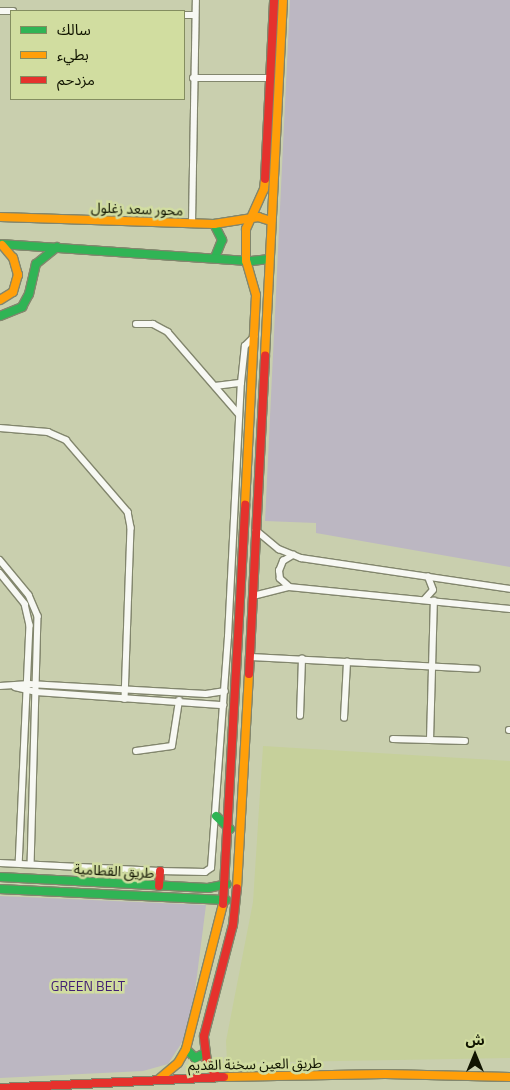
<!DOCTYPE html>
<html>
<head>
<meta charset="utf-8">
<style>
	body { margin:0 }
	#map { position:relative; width:510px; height:1090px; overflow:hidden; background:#c9cfae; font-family:"Titillium Web","Noto Sans Arabic",sans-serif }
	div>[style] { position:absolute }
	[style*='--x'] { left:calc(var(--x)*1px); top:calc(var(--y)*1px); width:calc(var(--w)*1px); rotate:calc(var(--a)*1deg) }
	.built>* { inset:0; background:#c6d09b }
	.green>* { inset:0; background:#bcb7c2 }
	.roads { filter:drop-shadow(1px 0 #82866d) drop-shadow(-1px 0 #82866d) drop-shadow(0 1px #82866d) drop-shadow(0 -1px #82866d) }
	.street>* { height:5.5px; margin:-2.75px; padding:0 2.75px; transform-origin:2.75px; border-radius:2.75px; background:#f7f8f3 }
	.fast>* { height:8px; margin:-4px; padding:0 4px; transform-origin:4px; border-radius:4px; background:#30b455 }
	.slow>* { height:8px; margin:-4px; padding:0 4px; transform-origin:4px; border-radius:4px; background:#ff9f0a }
	.jam>* { height:8px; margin:-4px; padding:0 4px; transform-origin:4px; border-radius:4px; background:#e5322d }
	span { translate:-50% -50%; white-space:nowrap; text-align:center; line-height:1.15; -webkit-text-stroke:5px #d1dda0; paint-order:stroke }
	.street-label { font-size:14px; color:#111401 }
	.park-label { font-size:14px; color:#411e73 }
	.legend { position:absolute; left:10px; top:10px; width:175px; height:90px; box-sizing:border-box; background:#d1dda0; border:1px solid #848d60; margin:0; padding:6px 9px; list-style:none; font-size:15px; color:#111401 }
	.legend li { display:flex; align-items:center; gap:10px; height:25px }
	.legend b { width:25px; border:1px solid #848d60 }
	.north { position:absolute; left:450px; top:1030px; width:50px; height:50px; -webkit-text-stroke:4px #d1dda0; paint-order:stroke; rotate:0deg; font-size:14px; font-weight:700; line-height:20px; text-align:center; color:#111401 }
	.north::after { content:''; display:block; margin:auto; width:18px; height:22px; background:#111401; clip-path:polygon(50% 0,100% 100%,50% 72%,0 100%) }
</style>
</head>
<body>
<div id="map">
	<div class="built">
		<div style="clip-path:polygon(263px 746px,510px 761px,510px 1058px,227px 1063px,226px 1041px,253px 902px)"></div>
	</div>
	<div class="green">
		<div style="clip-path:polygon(290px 0,510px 0,510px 567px,316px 533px,316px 523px,265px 521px)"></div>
		<div style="clip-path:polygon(0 896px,206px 905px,190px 1030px,168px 1064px,143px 1071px,0 1078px)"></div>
	</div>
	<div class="roads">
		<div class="street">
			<div style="--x:0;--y:11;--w:13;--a:0"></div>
			<div style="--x:184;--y:15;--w:11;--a:0"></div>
			<div style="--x:193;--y:78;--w:77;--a:0"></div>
			<div style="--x:192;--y:223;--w:223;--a:-89"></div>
			<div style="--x:136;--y:324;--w:17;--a:0"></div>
			<div style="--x:153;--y:324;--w:17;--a:28"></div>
			<div style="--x:168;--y:332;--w:108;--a:49.1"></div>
			<div style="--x:215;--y:386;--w:26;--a:-7"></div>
			<div style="--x:0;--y:428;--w:48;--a:4.8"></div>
			<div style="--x:48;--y:432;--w:20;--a:24"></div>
			<div style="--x:66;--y:440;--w:95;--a:49.3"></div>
			<div style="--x:128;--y:512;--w:16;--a:79"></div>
			<div style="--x:131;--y:528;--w:171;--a:92"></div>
			<div style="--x:256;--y:530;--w:30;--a:40"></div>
			<div style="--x:279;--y:549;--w:24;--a:22"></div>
			<div style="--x:301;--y:558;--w:211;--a:8.4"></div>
			<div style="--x:0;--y:560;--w:45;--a:50.4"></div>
			<div style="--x:29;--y:595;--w:23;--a:67"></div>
			<div style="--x:38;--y:616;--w:248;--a:91.6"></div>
			<div style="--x:0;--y:573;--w:40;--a:51"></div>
			<div style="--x:25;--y:604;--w:22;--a:77"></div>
			<div style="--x:30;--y:625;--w:238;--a:92.6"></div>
			<div style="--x:289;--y:587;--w:12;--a:-138"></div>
			<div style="--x:280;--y:579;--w:8;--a:-97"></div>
			<div style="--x:279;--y:571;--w:11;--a:-68"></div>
			<div style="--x:283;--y:561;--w:12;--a:-31"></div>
			<div style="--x:253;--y:596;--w:37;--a:-14"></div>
			<div style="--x:289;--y:587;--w:222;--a:5.7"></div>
			<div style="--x:424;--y:600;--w:13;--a:-48"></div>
			<div style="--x:433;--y:590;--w:14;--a:-111"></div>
			<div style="--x:249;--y:657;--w:228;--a:3"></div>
			<div style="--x:0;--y:686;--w:29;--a:-4"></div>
			<div style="--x:29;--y:684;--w:177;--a:3.2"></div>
			<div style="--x:206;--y:694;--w:19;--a:-9"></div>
			<div style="--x:15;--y:687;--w:22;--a:13"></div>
			<div style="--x:36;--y:692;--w:188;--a:4"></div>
			<div style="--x:300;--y:716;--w:57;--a:-88"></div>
			<div style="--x:344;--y:718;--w:56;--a:-86.9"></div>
			<div style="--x:509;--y:730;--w:1;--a:0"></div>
			<div style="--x:393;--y:739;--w:72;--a:1.6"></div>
			<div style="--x:430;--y:740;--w:139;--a:-88.4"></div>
			<div style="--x:136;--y:751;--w:36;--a:-8"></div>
			<div style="--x:172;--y:746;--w:46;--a:-81.2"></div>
			<div style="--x:0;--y:863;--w:160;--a:2.9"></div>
			<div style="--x:160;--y:871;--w:45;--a:1.3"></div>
			<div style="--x:205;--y:872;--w:7;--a:-34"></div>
			<div style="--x:211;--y:868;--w:232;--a:-85.8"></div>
			<div style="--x:228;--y:637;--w:254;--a:-87.1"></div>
			<div style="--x:241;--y:383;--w:37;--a:-84"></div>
			<div style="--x:245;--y:346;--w:13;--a:-45"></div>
		</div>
		<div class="fast">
			<div style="--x:214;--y:224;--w:18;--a:63"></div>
			<div style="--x:222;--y:240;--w:18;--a:112"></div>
			<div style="--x:0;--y:244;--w:252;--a:3.9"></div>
			<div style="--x:251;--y:261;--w:19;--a:-6"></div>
			<div style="--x:0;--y:316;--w:24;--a:-22"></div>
			<div style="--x:22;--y:307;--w:15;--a:-62"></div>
			<div style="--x:29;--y:294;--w:31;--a:-77"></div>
			<div style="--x:36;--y:264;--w:27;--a:-39"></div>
			<div style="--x:216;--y:816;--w:19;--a:43"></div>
			<div style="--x:0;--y:877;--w:208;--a:3"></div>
			<div style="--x:208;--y:888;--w:19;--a:-12"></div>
			<div style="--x:0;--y:889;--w:226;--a:2.8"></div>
			<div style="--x:186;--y:1049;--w:13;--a:45"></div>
			<div style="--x:195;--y:1058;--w:11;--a:-27"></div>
		</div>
		<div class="slow">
			<div style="--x:0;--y:217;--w:214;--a:1.9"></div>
			<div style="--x:214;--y:224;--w:45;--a:-9"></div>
			<div style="--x:258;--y:217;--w:14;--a:17"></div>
			<div style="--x:0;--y:300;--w:15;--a:-32"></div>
			<div style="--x:13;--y:292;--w:18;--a:-74"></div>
			<div style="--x:18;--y:275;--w:18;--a:-106"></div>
			<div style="--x:13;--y:258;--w:17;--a:-130"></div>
			<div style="--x:265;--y:355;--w:355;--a:-87.1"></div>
			<div style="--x:245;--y:505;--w:210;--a:-87"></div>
			<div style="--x:256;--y:295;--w:35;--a:-106"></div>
			<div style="--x:246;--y:261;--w:32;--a:-90"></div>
			<div style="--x:246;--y:229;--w:44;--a:-65.8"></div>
			<div style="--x:264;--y:189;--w:10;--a:-84"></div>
			<div style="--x:237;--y:888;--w:214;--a:-86.8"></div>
			<div style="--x:224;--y:1077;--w:161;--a:-1.1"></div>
			<div style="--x:385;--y:1074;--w:125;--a:1.4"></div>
			<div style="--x:159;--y:1079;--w:25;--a:-40"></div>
			<div style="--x:178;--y:1063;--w:16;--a:-60"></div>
			<div style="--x:186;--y:1049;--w:150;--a:-75.7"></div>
		</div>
		<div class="jam">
			<div style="--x:265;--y:179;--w:179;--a:-87.1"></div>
			<div style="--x:249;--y:674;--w:319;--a:-87.1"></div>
			<div style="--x:159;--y:886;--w:15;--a:-86"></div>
			<div style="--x:223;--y:904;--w:400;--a:-86.8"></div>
			<div style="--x:217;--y:1077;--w:18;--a:-124"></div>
			<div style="--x:207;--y:1062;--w:26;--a:-97"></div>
			<div style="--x:204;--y:1036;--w:115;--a:-75.4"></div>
			<div style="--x:233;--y:925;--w:37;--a:-84"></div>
			<div style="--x:0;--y:1088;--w:224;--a:-2.8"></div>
		</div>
	</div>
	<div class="street-label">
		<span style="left:137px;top:209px;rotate:2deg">محور سعد زغلول</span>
		<span style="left:114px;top:871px;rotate:3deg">طريق القطامية</span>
		<span style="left:255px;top:1064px;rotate:-1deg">طريق العين سخنة القديم</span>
	</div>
	<div class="park-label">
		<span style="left:88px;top:986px">GREEN BELT</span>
	</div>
	<ul class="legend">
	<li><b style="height:6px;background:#30b455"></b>سالك</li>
	<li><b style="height:6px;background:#ff9f0a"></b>بطيء</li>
	<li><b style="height:6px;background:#e5322d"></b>مزدحم</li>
	</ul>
	<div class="north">ش</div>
</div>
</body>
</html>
